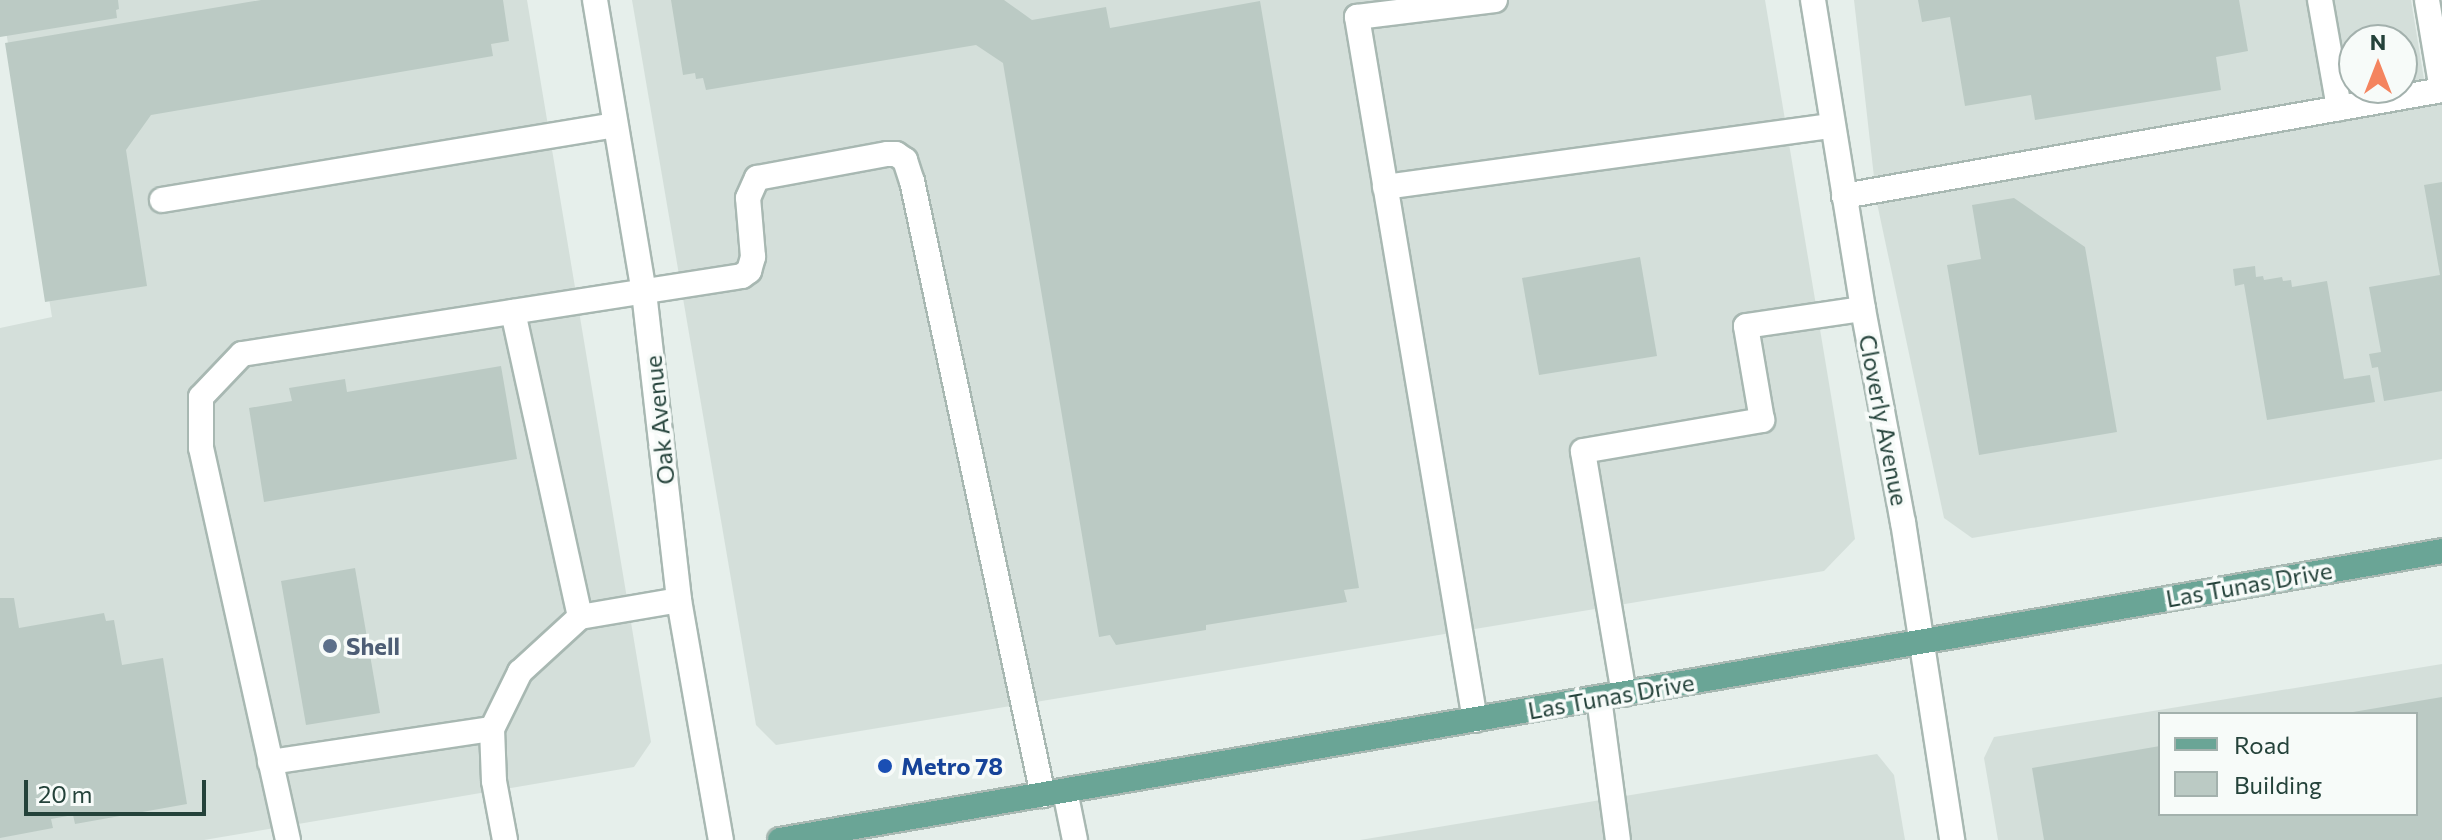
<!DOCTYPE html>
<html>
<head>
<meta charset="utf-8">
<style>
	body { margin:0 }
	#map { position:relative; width:2442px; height:840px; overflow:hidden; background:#e6efeb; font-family:Commissioner,sans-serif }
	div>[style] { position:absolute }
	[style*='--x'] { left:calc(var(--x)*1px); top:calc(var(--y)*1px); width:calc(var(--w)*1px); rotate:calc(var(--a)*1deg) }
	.built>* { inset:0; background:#d4dfda }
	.building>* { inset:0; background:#bbcac4 }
	.roads { filter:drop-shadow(2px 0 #a8b8b2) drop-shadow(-2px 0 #a8b8b2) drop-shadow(0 2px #a8b8b2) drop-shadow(0 -2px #a8b8b2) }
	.minor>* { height:24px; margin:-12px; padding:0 12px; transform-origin:12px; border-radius:12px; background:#fff }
	.major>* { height:24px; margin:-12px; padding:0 12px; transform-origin:12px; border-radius:12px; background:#6aa596 }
	.dots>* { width:22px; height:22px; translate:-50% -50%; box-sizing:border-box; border:4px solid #f7fbf9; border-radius:50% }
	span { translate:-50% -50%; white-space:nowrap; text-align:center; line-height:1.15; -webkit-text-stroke:7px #f7fbf9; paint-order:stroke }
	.street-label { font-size:24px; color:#24423a }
	.service-label { font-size:24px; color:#4e5e75; font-weight:700 }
	.left { translate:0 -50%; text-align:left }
	.transit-label { font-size:24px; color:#164399; font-weight:700 }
	.legend { position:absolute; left:2158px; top:712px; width:260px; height:104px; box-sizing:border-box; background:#f7fbf9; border:2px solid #a3b1ad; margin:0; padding:10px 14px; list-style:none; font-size:24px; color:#24423a }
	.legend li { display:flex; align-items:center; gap:16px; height:40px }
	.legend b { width:40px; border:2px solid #a3b1ad }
	.north { position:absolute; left:2338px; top:24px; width:80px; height:80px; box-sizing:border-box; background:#f7fbf9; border:2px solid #a3b1ad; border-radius:50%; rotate:0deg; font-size:22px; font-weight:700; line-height:32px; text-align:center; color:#24423a }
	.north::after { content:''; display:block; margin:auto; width:28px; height:36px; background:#f4845f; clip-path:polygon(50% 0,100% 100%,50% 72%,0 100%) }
	.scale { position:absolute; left:24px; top:780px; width:182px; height:36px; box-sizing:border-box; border:4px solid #24423a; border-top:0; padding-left:10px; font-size:24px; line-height:28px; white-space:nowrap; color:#24423a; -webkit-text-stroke:6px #f7fbf9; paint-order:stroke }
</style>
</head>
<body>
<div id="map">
	<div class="built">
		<div style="clip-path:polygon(1px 0,527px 0,651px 742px,634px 767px,204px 840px,0 840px,0 328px,52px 317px)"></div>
		<div style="clip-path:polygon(632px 0,1765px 0,1855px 539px,1824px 571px,776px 745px,756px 725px)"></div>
		<div style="clip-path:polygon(1854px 0,2411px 0,2424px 79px,2402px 83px,2402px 40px,2354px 40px,2354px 88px,2372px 88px,1874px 177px)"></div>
		<div style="clip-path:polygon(2442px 101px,2442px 459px,1972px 538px,1944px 518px,1877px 203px)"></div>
		<div style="clip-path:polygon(evenodd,2442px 664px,2442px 840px,1998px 840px,1984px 758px,1994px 737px,2442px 664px,2160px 714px,2416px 714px,2416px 814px,2160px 814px,2160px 714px)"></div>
		<div style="clip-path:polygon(1877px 754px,1894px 775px,1905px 840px,1360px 840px)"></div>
	</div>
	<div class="building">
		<div style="clip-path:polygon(0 0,118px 0,119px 9px,116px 10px,117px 18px,0 37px)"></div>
		<div style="clip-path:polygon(261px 0,503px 0,509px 41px,491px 44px,493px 56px,151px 115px,126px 150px,147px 286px,45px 302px,5px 43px)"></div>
		<div style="clip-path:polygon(671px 0,1004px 0,1032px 20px,1106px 7px,1110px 28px,1260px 1px,1359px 588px,1344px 590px,1347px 602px,1206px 625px,1206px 630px,1116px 645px,1110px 635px,1099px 637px,1003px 63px,976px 45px,706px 90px,703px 78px,696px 79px,695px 73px,683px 75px)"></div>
		<div style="clip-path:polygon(1918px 0,2239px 0,2248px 51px,2216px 57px,2221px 90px,2035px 120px,2031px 95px,1965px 106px,1950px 17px,1922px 22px)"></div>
		<div style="clip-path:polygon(2442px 182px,2442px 391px,2384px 401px,2378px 367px,2372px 368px,2369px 354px,2381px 352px,2369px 287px,2440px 275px,2424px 185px)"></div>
		<div style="clip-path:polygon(2014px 198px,2085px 247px,2117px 432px,1979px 455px,1947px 265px,1981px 259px,1972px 205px)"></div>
		<div style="clip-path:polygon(1640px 257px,1657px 356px,1539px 375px,1522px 278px)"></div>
		<div style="clip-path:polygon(2255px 266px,2256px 277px,2263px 276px,2264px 280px,2282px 277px,2283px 281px,2291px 280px,2292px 287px,2327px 281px,2344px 379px,2370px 375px,2375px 402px,2267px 420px,2244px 284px,2235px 286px,2233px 269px)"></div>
		<div style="clip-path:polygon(501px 366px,517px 459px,264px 502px,249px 408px,292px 401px,289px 388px,345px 379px,347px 392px)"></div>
		<div style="clip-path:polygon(355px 568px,380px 713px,306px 725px,281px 581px)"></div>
		<div style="clip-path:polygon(0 598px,14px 598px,19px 628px,104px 613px,106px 621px,114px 620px,122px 665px,163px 658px,187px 804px,75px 824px,73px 815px,51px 819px,53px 828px,0 838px)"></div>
		<div style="clip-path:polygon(2442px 697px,2442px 840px,2044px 840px,2032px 768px,2160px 746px,2160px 814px,2416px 814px,2416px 714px,2353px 712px)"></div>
	</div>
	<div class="roads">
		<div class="minor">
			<div style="--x:595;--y:0;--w:296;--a:80.5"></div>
			<div style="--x:644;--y:292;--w:310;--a:83.5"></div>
			<div style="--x:679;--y:600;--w:244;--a:80.1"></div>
			<div style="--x:1813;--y:0;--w:313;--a:80.8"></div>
			<div style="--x:1863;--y:309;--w:217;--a:79.4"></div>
			<div style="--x:1903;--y:522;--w:322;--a:81.2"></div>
			<div style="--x:2320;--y:0;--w:110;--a:80"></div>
			<div style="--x:1385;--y:187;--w:451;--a:-7.8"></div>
			<div style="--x:1844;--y:196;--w:607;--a:-10.05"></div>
			<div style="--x:2442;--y:90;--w:91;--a:-99.5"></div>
			<div style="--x:162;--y:200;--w:459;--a:-9.4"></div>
			<div style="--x:513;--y:312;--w:312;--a:77.6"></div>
			<div style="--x:1624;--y:694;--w:246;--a:-99.6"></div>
			<div style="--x:1583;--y:451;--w:182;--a:-9.8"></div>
			<div style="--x:1762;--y:420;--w:95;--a:-99.7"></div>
			<div style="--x:1746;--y:326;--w:118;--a:-8.3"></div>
			<div style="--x:1599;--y:698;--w:143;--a:82.4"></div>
			<div style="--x:1475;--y:720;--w:713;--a:-99.53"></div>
			<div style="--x:1357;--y:17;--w:139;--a:-7"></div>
			<div style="--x:270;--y:762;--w:224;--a:-8.5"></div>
			<div style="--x:1065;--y:791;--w:50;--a:78.5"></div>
			<div style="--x:288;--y:840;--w:402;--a:-102.5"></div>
			<div style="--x:201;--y:448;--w:51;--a:-90"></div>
			<div style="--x:201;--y:397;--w:59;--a:-46.4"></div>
			<div style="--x:242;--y:354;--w:506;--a:-8.87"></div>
			<div style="--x:742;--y:276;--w:9;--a:-36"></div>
			<div style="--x:749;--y:271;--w:15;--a:-74"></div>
			<div style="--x:753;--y:257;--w:59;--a:-94.8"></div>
			<div style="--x:748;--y:198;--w:22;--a:-66"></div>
			<div style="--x:757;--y:178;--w:132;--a:-10.5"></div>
			<div style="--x:887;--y:154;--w:9;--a:0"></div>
			<div style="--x:896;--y:154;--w:11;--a:34"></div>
			<div style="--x:905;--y:160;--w:22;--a:72"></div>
			<div style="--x:912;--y:181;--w:628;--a:77.96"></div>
			<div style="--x:505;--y:840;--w:60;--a:-100.6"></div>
			<div style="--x:494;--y:781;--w:52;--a:-92.2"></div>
			<div style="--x:492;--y:729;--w:64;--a:-63.8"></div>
			<div style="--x:520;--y:672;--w:81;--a:-42.5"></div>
			<div style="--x:580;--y:617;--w:100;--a:-9.7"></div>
		</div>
		<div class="major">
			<div style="--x:780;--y:840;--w:1687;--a:-9.86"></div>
		</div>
	</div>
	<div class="dots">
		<div style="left:330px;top:646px;background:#5c6f8a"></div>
		<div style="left:885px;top:766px;background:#1a4fb4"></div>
	</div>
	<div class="street-label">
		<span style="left:659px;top:420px;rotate:-96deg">Oak Avenue</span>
		<span style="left:1884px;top:420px;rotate:79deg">Cloverly Avenue</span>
		<span style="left:2249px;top:584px;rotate:-10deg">Las Tunas Drive</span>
		<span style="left:1611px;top:696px;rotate:-10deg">Las Tunas Drive</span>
	</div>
	<div class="service-label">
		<span class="left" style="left:346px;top:646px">Shell</span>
	</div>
	<div class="transit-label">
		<span class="left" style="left:901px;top:766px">Metro 78</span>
	</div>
	<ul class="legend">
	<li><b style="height:10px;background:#6aa596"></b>Road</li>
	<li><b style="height:22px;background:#bbcac4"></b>Building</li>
	</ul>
	<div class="north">N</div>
	<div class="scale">20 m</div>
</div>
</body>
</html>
